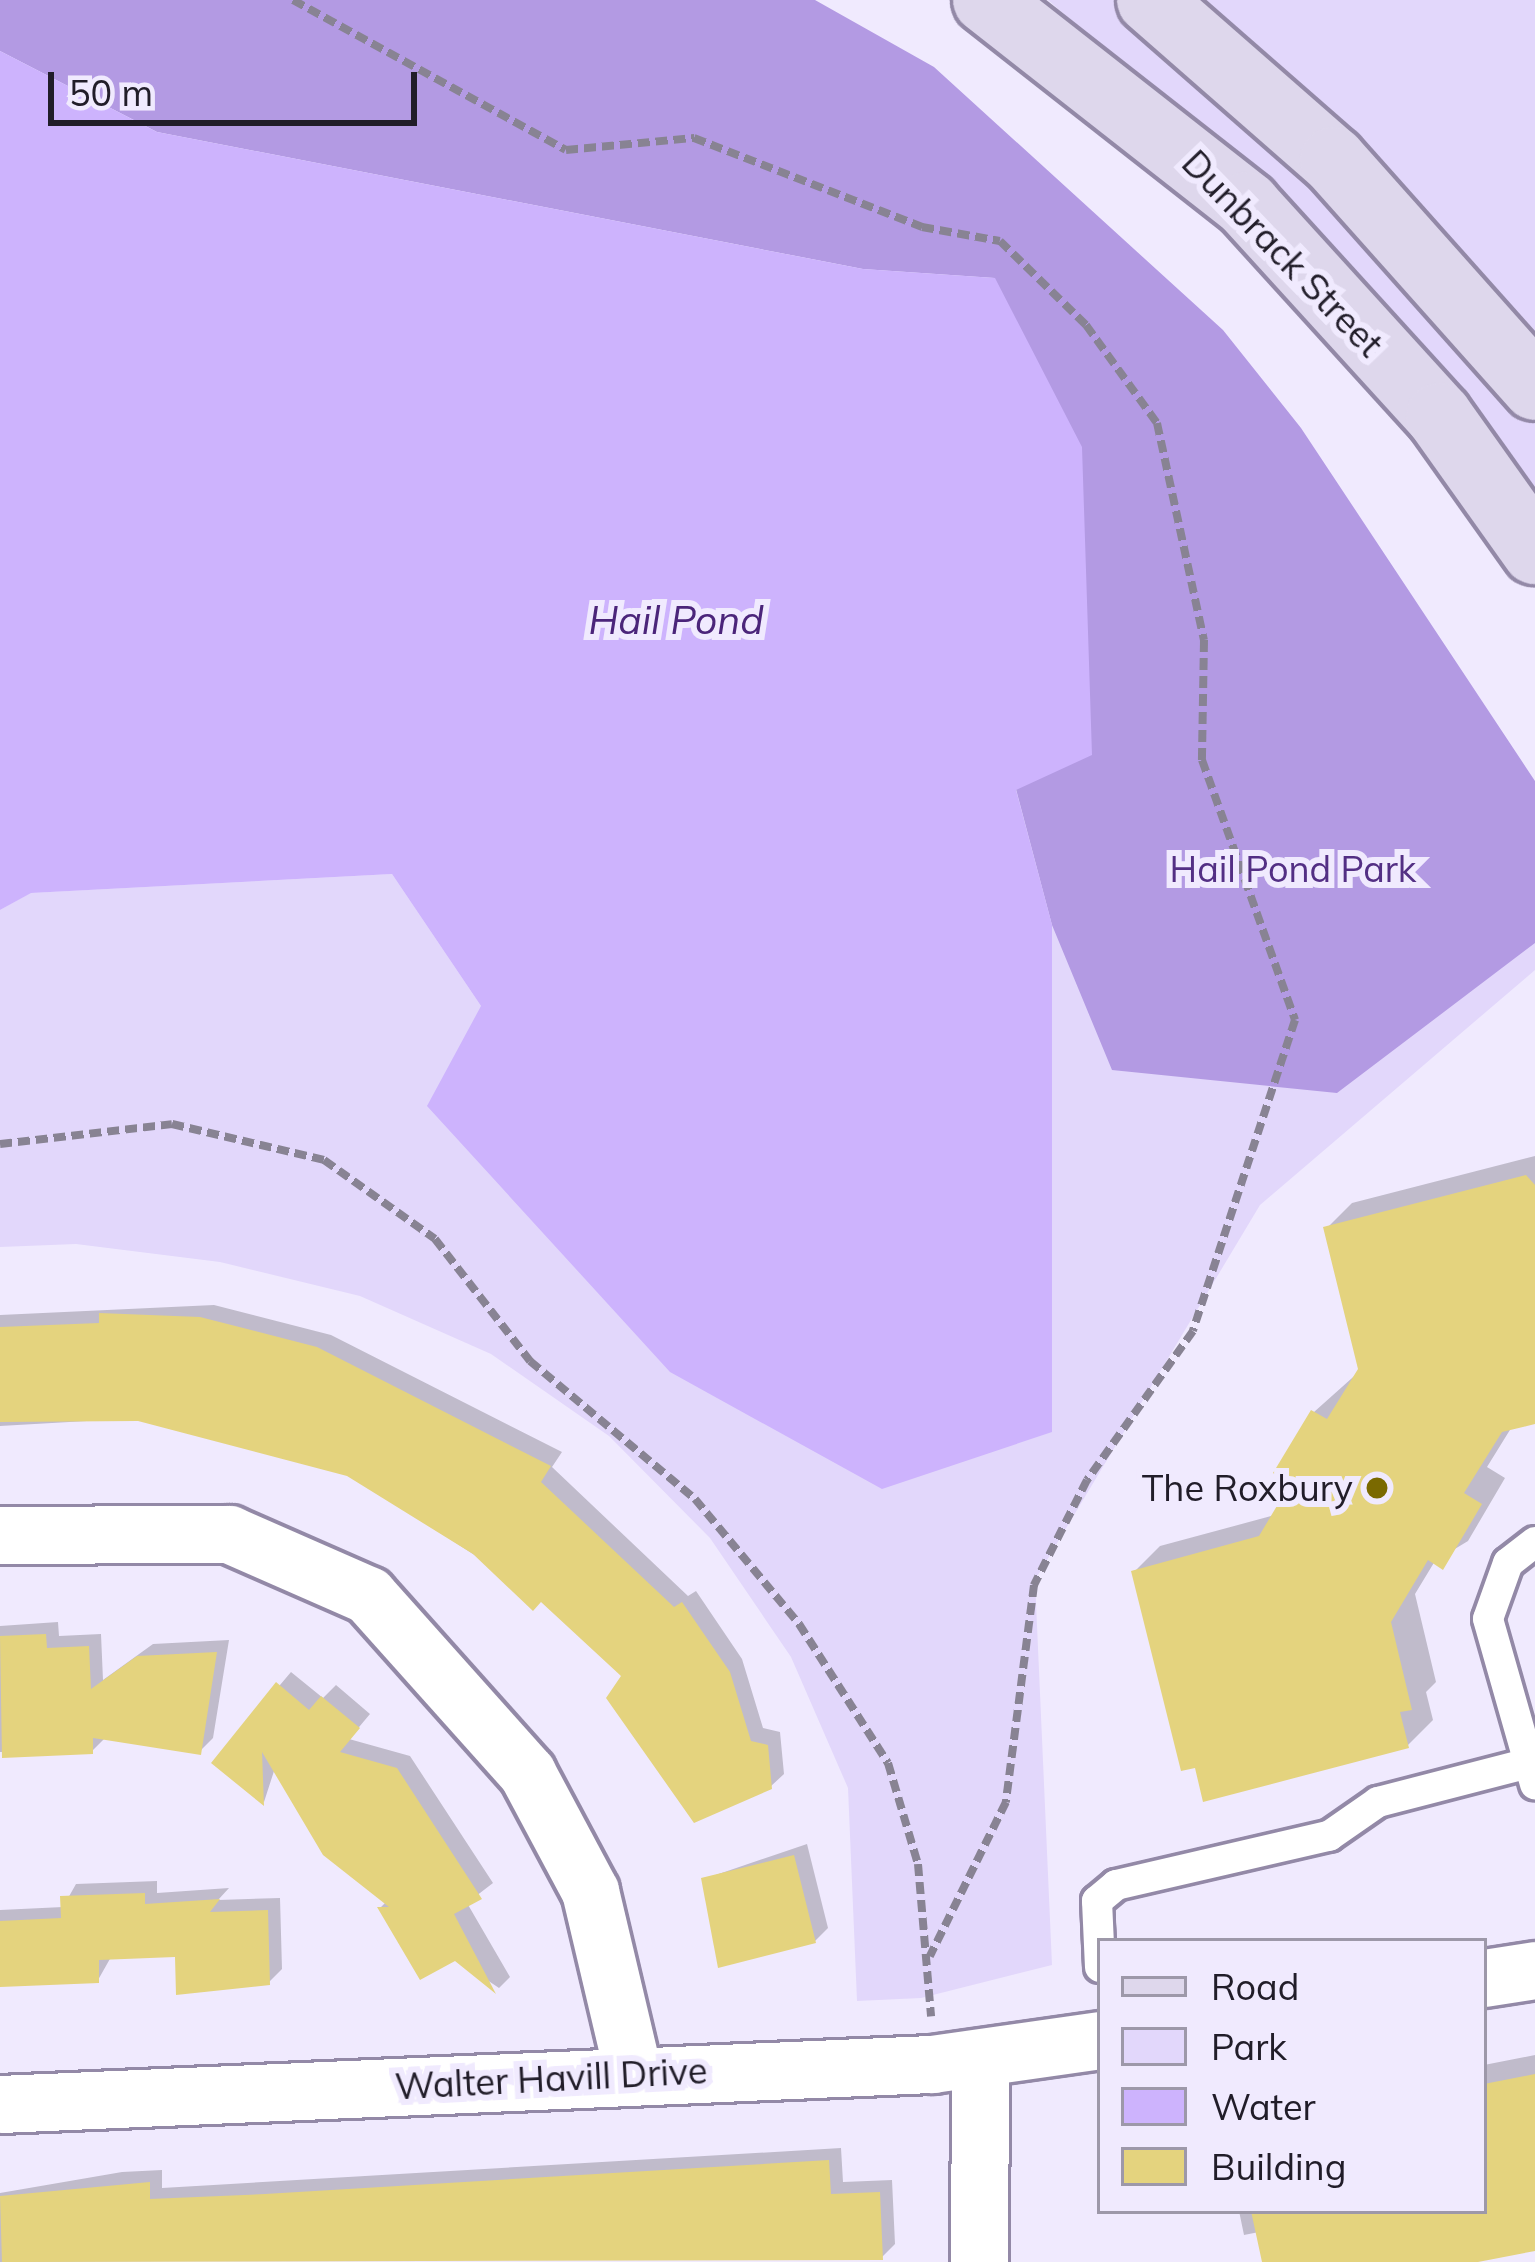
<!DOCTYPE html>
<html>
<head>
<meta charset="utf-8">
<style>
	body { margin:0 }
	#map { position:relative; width:1535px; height:2262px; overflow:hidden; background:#f0eafe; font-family:Mulish,sans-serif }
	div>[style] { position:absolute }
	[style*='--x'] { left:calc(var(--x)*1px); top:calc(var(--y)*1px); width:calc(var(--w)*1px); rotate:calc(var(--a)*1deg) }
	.green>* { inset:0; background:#e2d7fb }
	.forest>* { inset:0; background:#b39ae3 }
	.water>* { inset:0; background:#cdb3fd }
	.shadow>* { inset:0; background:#0003 }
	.building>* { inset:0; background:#e4d37e }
	.path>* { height:8px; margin-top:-4px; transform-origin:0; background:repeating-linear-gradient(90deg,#888393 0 12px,transparent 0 18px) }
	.roads { filter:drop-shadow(3px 0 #9389a7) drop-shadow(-3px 0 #9389a7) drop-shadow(0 3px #9389a7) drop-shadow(0 -3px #9389a7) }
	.service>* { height:30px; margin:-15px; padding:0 15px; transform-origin:15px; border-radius:15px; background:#fff }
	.minor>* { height:57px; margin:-28.5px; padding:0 28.5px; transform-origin:28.5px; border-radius:28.5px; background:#fff }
	.secondary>* { height:66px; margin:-33px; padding:0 33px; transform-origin:33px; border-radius:33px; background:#ded7ec }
	.dots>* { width:33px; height:33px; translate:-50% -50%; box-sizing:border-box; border:6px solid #f0eafe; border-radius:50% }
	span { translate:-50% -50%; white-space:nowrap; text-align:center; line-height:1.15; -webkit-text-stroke:12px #f0eafe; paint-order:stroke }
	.street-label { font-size:36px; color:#211d29 }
	.park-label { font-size:36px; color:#532f84 }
	.poi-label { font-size:36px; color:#211d29 }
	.right { translate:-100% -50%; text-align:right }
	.water-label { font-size:39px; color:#4b257a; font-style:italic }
	.legend { position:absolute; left:1097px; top:1938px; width:390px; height:276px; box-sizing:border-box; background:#f0eafe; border:3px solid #9d98a9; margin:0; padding:15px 21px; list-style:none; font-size:36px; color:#211d29 }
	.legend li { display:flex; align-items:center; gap:24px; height:60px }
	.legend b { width:60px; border:3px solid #9d98a9 }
	.scale { position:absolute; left:48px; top:72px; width:369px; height:54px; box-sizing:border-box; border:6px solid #211d29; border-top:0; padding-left:15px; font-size:36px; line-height:42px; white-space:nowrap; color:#211d29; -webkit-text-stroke:9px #f0eafe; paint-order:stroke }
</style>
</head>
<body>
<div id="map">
	<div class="green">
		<div style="clip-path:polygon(0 0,735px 0,1535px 822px,1535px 970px,1260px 1205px,1035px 1580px,1052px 1965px,921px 1998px,857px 2001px,848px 1788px,791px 1657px,710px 1538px,609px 1436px,491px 1354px,360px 1296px,220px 1262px,76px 1244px,0 1247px,0 910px,30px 893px,392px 874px,481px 1006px,1016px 789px,995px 278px,863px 269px,0 51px)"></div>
		<div style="clip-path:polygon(1048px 0,1535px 0,1535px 520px,1147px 86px)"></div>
	</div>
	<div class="forest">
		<div style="clip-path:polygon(0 0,815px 0,934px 67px,1223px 330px,1301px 428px,1535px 781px,1535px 943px,1337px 1093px,1112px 1070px,1052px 925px,1016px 789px,995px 278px,863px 269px,157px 132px,0 51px)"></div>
	</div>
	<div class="water">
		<div style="clip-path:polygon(0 51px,157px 132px,863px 269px,995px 278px,1082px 447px,1092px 755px,1016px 790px,1052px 925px,1052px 1432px,882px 1489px,670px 1372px,427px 1106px,481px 1006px,392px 874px,31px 893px,0 910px)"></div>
	</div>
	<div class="shadow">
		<div style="clip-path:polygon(1535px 1156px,1535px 1418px,1513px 1425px,1487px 1467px,1505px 1478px,1468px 1541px,1435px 1561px,1415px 1594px,1436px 1682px,1426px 1692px,1433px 1720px,1408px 1745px,1135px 1571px,1160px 1546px,1275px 1515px,1314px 1412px,1361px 1370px,1327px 1228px,1352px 1203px)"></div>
		<div style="clip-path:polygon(214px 1305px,331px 1335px,562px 1452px,552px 1467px,688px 1596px,696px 1591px,742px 1659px,763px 1728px,780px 1732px,784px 1774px,770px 1787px,541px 1598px,348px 1473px,139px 1418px,0 1426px,0 1315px)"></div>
		<div style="clip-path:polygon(58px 1622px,59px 1636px,101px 1634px,103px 1680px,153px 1644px,229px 1640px,213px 1738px,200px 1751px,106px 1737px,92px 1751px,0 1752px,0 1626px)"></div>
		<div style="clip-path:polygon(291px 1672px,323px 1698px,336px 1685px,370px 1714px,349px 1739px,410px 1756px,493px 1883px,467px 1903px,510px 1977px,499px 1988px,380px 1908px,387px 1901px,275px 1768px,264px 1802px,215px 1762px)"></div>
		<div style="clip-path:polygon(807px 1844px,828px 1928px,815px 1941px,704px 1879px)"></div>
		<div style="clip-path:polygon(157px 1881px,157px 1893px,229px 1888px,218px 1900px,280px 1898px,282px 1969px,269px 1982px,179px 1992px,178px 1954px,111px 1957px,98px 1980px,0 1984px,0 1910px,63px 1907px,76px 1884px)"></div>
		<div style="clip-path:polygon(1535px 2055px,1535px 2248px,1463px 2262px,1265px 2262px,1259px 2232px,1244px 2235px,1239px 2211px,1484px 2211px,1484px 2065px)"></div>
		<div style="clip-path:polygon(841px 2148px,843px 2182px,892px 2180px,895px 2244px,882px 2257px,0 2262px,0 2193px,122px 2172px,162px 2170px,162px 2188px)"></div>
	</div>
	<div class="building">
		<div style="clip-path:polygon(1526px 1175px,1535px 1185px,1535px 1424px,1502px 1432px,1464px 1493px,1482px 1504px,1443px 1570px,1428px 1560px,1391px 1622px,1412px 1710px,1400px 1712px,1409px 1748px,1203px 1802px,1195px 1768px,1181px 1771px,1131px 1571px,1259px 1536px,1290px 1484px,1273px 1473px,1311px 1410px,1327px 1419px,1358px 1369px,1323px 1227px)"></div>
		<div style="clip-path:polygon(99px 1313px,200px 1317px,317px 1347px,551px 1466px,541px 1482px,674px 1607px,682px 1602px,730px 1672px,751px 1741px,768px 1745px,772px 1789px,694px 1823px,606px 1698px,621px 1676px,541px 1602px,533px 1611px,473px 1554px,347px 1476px,138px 1421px,0 1422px,0 1327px,99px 1323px)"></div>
		<div style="clip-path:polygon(46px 1634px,47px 1648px,89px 1646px,91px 1689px,137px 1656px,217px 1652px,201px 1755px,93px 1738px,93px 1754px,2px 1758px,0 1636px)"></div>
		<div style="clip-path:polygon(276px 1682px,309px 1710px,321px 1696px,360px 1728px,340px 1752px,397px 1768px,482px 1899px,454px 1914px,496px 1994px,455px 1961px,420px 1980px,377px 1907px,389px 1907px,323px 1855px,262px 1752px,264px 1806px,211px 1763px)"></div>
		<div style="clip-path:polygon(794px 1855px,816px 1943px,718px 1968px,701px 1878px)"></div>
		<div style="clip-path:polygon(145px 1893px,145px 1904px,220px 1899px,210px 1912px,268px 1910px,270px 1985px,176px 1995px,175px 1957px,99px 1960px,99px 1983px,0 1987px,0 1921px,61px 1918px,60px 1896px)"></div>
		<div style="clip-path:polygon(1535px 2074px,1535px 2251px,1478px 2262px,1262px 2262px,1251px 2211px,1484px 2211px,1484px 2084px)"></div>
		<div style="clip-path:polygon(829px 2160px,831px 2194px,880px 2192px,883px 2260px,2px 2262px,0 2196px,150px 2182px,150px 2199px,265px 2194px)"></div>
	</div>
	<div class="path">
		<div style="--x:293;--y:0;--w:311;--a:28.8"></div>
		<div style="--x:566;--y:150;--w:129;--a:-5.4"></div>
		<div style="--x:694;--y:138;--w:245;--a:21.3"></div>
		<div style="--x:922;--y:227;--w:79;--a:10.2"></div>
		<div style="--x:1000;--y:241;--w:120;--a:44.3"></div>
		<div style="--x:1086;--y:325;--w:121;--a:54.1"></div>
		<div style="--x:1157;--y:423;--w:222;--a:77.8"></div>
		<div style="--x:1204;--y:640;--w:120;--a:91"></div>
		<div style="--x:1202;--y:760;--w:276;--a:70.3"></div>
		<div style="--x:1295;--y:1020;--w:327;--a:108.2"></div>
		<div style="--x:1193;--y:1331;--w:183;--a:125.4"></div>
		<div style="--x:1087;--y:1480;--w:118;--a:116.8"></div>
		<div style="--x:1034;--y:1585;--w:219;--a:97.4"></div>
		<div style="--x:1006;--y:1802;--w:172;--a:116.3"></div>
		<div style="--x:0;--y:1144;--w:173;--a:-6.6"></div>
		<div style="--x:172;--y:1124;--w:156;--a:13.3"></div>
		<div style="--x:324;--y:1160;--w:136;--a:35.4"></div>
		<div style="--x:435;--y:1239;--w:155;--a:52.1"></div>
		<div style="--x:530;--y:1361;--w:215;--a:39.9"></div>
		<div style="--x:695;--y:1499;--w:163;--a:50.2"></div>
		<div style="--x:799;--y:1624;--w:165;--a:57.4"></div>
		<div style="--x:888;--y:1763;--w:105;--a:73.5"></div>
		<div style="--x:918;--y:1864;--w:153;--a:85.1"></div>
	</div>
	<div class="roads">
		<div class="service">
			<div style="--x:1535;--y:1542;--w:34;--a:142"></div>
			<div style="--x:1508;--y:1563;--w:59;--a:109.7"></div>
			<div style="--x:1488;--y:1619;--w:172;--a:74.1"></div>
			<div style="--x:1100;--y:1967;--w:66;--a:-92.6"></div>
			<div style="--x:1097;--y:1901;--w:25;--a:-40"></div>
			<div style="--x:1116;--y:1885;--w:219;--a:-13"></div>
			<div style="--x:1329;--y:1836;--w:60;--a:-34.8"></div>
			<div style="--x:1378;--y:1802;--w:156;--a:-14.5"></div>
		</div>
		<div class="minor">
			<div style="--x:0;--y:1535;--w:229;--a:-0.3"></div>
			<div style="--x:229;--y:1534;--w:152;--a:23.7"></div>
			<div style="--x:368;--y:1595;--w:239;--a:48.2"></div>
			<div style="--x:527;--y:1773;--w:134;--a:61.9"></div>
			<div style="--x:590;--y:1891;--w:187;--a:76.7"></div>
			<div style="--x:1484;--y:1978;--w:52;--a:-8.9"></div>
			<div style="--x:0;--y:2104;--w:933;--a:-2.46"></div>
			<div style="--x:932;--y:2064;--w:170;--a:-8.1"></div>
			<div style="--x:979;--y:2262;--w:203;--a:-89.7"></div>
		</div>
		<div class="secondary">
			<div style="--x:986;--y:0;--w:332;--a:38.1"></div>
			<div style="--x:1247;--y:205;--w:285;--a:47.7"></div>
			<div style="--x:1439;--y:416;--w:166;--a:54.6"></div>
			<div style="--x:1150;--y:0;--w:243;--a:41.2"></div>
			<div style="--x:1333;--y:160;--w:304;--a:48.3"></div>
		</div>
	</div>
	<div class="dots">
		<div style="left:1377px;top:1488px;background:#7a6900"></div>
	</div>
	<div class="street-label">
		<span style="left:1283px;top:253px;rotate:46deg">Dunbrack Street</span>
		<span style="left:551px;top:2078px;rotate:-3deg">Walter Havill Drive</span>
	</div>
	<div class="park-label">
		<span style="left:1293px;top:869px">Hail Pond Park</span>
	</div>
	<div class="poi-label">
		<span class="right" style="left:1353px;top:1488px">The Roxbury</span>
	</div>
	<div class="water-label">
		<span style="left:676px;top:620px">Hail Pond</span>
	</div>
	<ul class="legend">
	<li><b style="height:15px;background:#ded7ec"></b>Road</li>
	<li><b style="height:33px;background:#e2d7fb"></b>Park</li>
	<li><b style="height:33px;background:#cdb3fd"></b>Water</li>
	<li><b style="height:33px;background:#e4d37e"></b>Building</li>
	</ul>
	<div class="scale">50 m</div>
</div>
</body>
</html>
